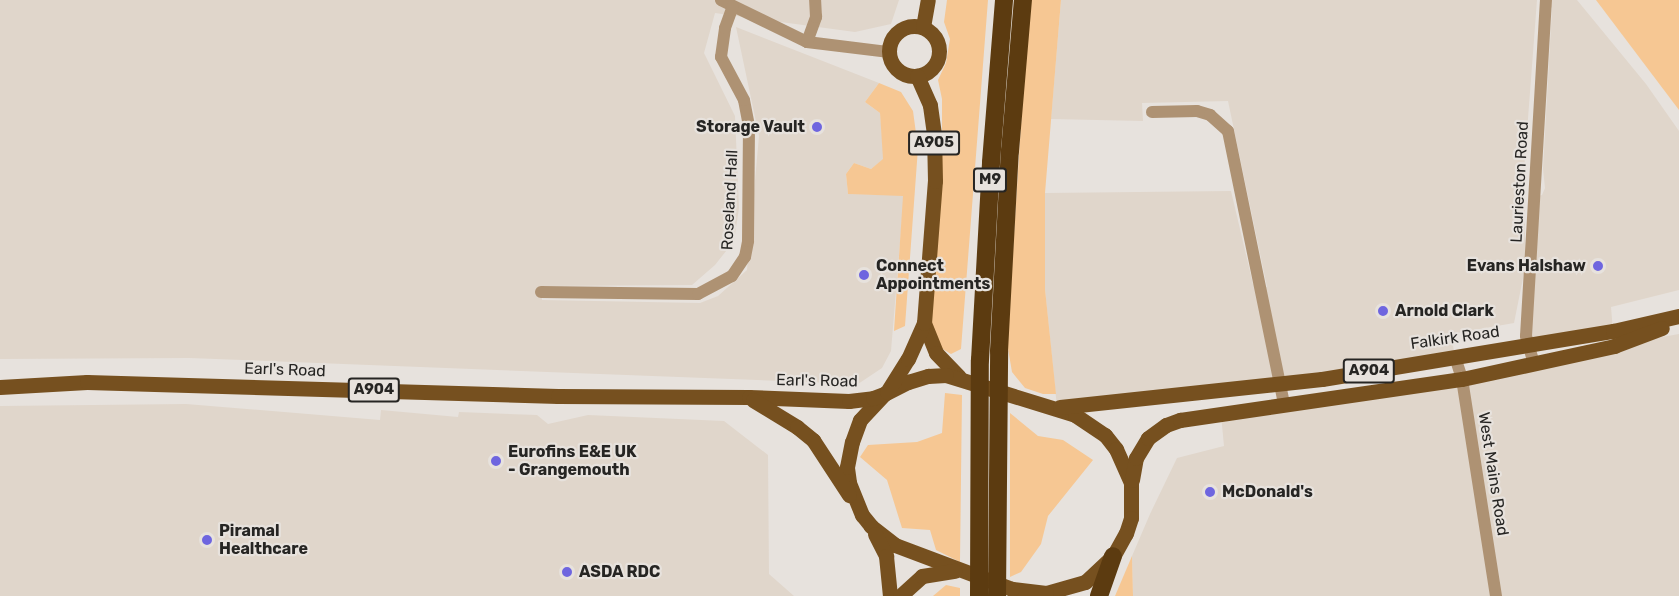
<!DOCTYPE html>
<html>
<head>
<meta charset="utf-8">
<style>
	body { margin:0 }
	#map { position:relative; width:1679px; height:596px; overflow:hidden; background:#e7e2dd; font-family:Rubik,sans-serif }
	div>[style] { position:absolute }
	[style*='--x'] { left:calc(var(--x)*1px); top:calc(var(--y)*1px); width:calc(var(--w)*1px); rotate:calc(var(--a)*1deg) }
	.built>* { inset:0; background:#e0d6cb }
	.green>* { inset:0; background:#f6c793 }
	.street>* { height:12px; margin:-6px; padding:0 6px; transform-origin:6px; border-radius:6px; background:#ae9273 }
	.primary>* { height:15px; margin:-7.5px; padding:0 7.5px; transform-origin:7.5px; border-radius:7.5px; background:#76501f }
	.primary>.ring { margin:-7.5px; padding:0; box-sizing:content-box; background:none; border:15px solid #76501f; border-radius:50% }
	.highway>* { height:18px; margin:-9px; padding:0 9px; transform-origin:9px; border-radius:9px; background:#5c3b10 }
	.highway-bridge>* { height:18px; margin:-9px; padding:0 9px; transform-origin:9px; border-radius:9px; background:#5c3b10 }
	.dots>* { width:16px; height:16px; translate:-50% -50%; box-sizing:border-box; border:3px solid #e7e2dd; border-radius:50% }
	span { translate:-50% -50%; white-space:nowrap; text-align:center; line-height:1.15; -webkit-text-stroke:4.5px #e7e2dd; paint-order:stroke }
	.shield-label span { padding:2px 4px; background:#e7e2dd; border:2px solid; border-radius:4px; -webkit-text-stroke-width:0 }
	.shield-label { font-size:15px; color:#262523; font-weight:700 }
	.poi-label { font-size:16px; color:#262523; font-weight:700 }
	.right { translate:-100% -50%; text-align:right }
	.left { translate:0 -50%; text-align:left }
	.street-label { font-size:16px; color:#262523 }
</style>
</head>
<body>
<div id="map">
	<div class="built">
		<div style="clip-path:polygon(0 0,899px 0,891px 24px,855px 32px,715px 13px,704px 53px,735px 116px,739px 208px,734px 241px,715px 265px,692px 285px,541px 286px,542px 300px,700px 303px,718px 296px,747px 270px,759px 136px,736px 27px,879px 83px,865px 102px,880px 113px,884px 159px,871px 169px,854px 163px,846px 174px,848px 194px,904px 195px,891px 351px,882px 368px,858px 384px,189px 358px,0 359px)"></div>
		<div style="clip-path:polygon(1061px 0,1537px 0,1524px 171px,1521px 182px,1514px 185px,1525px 197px,1525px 268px,1514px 323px,1451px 334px,1455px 357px,1057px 407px,1045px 289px,1045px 193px,1231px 191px,1253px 284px,1267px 287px,1228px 101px,1142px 103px,1143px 121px,1051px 119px)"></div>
		<div style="clip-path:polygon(1541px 0,1577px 0,1646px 84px,1679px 131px,1679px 290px,1611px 307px,1613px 331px,1528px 346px,1536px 197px,1542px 195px,1545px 188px,1543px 169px,1552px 8px)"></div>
		<div style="clip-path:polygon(1679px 334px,1679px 596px,1133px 596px,1132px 556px,1150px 514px,1177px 458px,1224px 446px,1221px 415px)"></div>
		<div style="clip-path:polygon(186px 404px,380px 420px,381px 410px,458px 417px,459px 412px,537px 415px,548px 424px,588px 415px,724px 421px,768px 455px,769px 574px,794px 596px,0 596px,0 406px)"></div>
	</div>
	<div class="green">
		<div style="clip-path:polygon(947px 0,988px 0,961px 349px,951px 354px,936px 345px,929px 325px,942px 174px,942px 99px,938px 80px,946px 63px,950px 39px,944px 22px)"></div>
		<div style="clip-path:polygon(1029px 0,1061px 0,1045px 193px,1045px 289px,1056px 394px,1043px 394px,1025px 388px,1012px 372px,1007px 343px)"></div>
		<div style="clip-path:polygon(1596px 0,1679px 0,1679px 110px)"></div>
		<div style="clip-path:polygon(879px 83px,901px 92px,913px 111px,918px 148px,905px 326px,894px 331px,903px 196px,848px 194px,846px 174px,854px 163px,871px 169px,883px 159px,880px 113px,865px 102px)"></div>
		<div style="clip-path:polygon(945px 393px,962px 395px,960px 562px,936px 550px,930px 530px,902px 528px,887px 480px,860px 457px,868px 445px,917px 442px,942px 433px)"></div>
		<div style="clip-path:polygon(1010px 413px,1038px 436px,1063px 440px,1093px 460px,1048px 516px,1041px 544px,1021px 572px,1010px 577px)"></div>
		<div style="clip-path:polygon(1132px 556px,1133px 596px,1115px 596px)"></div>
		<div style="clip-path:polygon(946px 585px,960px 588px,960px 596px,933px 596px)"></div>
	</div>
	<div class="street">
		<div style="--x:721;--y:0;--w:96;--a:26"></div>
		<div style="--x:807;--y:42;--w:83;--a:7"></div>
		<div style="--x:807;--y:42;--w:27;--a:-70"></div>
		<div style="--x:816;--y:17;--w:17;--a:-93"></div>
		<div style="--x:1152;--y:112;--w:45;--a:-1.3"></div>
		<div style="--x:1197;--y:111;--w:14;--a:17"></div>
		<div style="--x:1210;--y:115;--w:24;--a:42"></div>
		<div style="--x:1228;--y:131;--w:279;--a:78.4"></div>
		<div style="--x:541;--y:292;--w:157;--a:0.7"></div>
		<div style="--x:698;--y:294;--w:38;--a:-28"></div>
		<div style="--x:732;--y:276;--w:23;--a:-56"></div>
		<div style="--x:745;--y:257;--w:16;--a:-79"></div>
		<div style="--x:748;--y:241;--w:115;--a:-89.5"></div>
		<div style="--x:749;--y:126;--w:26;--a:-101"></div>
		<div style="--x:744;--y:100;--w:49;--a:-118.1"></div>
		<div style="--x:721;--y:57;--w:29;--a:-82"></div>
		<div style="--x:725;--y:28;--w:23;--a:-70"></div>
		<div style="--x:1455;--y:357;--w:23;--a:72"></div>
		<div style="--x:1462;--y:379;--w:220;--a:81.1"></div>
		<div style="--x:1534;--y:364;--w:29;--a:-106"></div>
		<div style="--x:1526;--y:336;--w:337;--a:-86.6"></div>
	</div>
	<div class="primary">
		<div class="ring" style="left:889px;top:26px;width:35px;height:35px"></div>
		<div style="--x:923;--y:27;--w:27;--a:-80"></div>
		<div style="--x:924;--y:323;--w:32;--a:68"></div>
		<div style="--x:936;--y:353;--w:33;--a:46"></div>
		<div style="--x:946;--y:375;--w:135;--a:17.2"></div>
		<div style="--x:1075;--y:415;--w:36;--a:34"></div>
		<div style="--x:1105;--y:435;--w:18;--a:52"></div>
		<div style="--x:1116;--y:449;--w:36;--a:66"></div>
		<div style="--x:1131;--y:482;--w:36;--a:90"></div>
		<div style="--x:1131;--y:518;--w:16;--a:108"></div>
		<div style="--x:1126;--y:533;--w:26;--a:119"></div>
		<div style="--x:1113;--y:556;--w:38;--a:137"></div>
		<div style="--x:1085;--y:582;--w:41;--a:164.2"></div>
		<div style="--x:1046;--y:593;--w:34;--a:-173"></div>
		<div style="--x:1012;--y:589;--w:125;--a:-159.4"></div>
		<div style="--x:895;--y:545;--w:31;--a:-142"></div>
		<div style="--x:871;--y:526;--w:14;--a:-129"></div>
		<div style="--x:862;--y:515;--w:35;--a:-112"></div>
		<div style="--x:849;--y:482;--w:15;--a:-98"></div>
		<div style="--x:847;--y:467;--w:25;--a:-79"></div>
		<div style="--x:852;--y:442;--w:23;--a:-70"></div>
		<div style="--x:860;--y:420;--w:35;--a:-47"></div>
		<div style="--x:884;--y:394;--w:27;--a:-27"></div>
		<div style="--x:908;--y:382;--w:21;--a:-17"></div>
		<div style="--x:928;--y:376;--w:18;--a:-3"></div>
		<div style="--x:0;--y:387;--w:87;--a:-3.3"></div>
		<div style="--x:87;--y:382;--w:471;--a:1.7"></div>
		<div style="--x:558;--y:396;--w:191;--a:0.3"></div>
		<div style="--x:749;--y:397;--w:100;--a:2.3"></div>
		<div style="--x:849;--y:401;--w:24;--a:-7"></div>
		<div style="--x:873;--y:398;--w:12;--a:-20"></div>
		<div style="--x:887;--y:392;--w:39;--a:-58"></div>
		<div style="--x:908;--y:359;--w:39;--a:-66"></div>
		<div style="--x:924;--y:323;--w:142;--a:-85.6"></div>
		<div style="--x:935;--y:181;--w:47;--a:-91.2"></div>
		<div style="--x:934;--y:134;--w:29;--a:-98"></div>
		<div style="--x:930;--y:105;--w:32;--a:-114"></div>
		<div style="--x:753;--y:400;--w:52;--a:31.5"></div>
		<div style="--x:797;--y:427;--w:21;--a:39"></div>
		<div style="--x:813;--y:440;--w:66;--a:56.8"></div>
		<div style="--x:1060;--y:407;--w:263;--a:-6.1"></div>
		<div style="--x:1322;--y:379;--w:295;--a:-9.4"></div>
		<div style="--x:1613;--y:331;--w:68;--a:-12.8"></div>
		<div style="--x:1132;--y:480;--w:22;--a:-80"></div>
		<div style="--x:1136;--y:458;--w:23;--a:-59"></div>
		<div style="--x:1148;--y:438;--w:22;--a:-36"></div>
		<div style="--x:1166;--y:425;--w:15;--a:-20"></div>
		<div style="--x:1180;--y:420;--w:285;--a:-8.3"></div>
		<div style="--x:1462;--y:379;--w:156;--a:-12.2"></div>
		<div style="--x:1614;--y:346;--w:51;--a:-20.6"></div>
		<div style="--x:875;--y:534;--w:25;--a:63"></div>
		<div style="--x:886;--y:556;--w:40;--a:84.3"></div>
		<div style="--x:900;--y:596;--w:30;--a:-42"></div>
		<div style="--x:922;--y:576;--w:33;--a:-9"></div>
	</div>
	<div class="highway">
		<div style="--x:999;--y:351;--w:200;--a:-86.9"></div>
		<div style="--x:1010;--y:151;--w:152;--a:-85.1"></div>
		<div style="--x:980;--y:360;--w:198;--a:-86.8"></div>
		<div style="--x:991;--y:162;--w:163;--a:-85.4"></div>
		<div style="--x:1099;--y:596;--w:42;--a:-70.7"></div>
	</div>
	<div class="highway-bridge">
		<div style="--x:979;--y:596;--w:236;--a:-89.8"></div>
		<div style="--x:997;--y:596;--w:245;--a:-89.5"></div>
	</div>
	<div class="dots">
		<div style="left:817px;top:127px;background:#6e65df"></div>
		<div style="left:1598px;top:266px;background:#6e65df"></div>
		<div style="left:864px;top:275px;background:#6e65df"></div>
		<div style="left:1383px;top:311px;background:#6e65df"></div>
		<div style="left:496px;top:461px;background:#6e65df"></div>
		<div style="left:1210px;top:492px;background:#6e65df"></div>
		<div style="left:207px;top:540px;background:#6e65df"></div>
		<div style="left:567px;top:572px;background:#6e65df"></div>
	</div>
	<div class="shield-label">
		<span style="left:934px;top:143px">A905</span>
		<span style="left:990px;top:180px">M9</span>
		<span style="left:1369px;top:371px">A904</span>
		<span style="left:374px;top:390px">A904</span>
	</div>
	<div class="poi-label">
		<span class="right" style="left:805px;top:127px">Storage Vault</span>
		<span class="left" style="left:876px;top:275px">Connect<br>Appointments</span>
		<span class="right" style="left:1586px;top:266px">Evans Halshaw</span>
		<span class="left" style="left:1395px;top:311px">Arnold Clark</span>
		<span class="left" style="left:508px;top:461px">Eurofins E&amp;E UK<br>- Grangemouth</span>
		<span class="left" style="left:1222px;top:492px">McDonald's</span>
		<span class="left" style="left:219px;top:540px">Piramal<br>Healthcare</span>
		<span class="left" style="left:579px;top:572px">ASDA RDC</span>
	</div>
	<div class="street-label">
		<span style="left:1520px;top:182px;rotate:-87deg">Laurieston Road</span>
		<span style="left:730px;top:200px;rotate:-87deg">Roseland Hall</span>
		<span style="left:1455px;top:338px;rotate:-8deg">Falkirk Road</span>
		<span style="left:285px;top:370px;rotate:2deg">Earl's Road</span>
		<span style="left:817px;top:381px;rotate:1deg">Earl's Road</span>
		<span style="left:1493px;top:474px;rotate:81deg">West Mains Road</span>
	</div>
</div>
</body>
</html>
